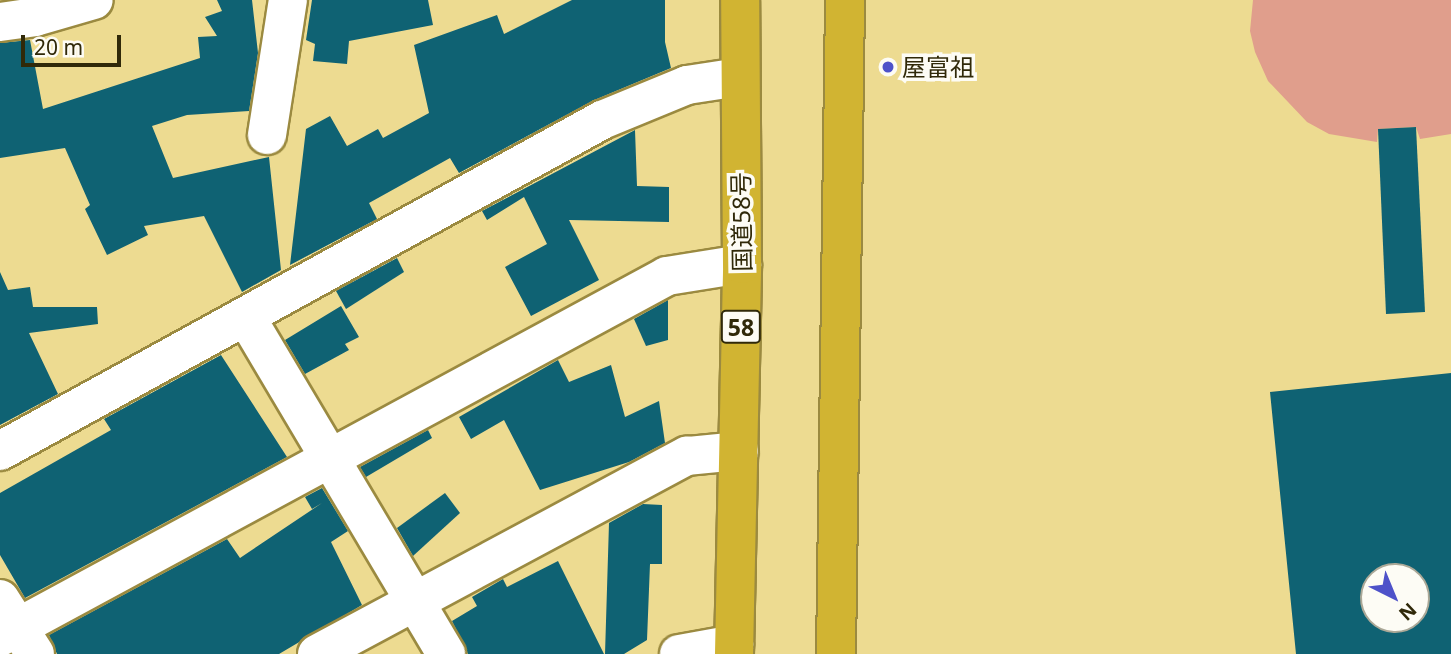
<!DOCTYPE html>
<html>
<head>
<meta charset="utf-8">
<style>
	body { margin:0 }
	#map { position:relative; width:1451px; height:654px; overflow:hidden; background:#eddb91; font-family:"Noto Sans","Noto Sans JP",sans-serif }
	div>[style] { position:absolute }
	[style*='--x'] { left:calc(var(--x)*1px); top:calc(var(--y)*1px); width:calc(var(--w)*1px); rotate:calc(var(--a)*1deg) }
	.green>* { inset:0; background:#e09e8c }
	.building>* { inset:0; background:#0f6273 }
	.roads { filter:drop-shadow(2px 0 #9b8a40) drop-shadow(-2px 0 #9b8a40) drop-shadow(0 2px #9b8a40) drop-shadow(0 -2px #9b8a40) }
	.street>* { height:38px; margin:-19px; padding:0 19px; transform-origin:19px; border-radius:19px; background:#fff }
	.highway>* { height:38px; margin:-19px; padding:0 19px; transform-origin:19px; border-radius:19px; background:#d1b432 }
	.dots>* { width:19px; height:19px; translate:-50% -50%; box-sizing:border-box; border:4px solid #fdfcf5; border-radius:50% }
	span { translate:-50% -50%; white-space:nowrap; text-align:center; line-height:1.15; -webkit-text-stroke:7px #fdfcf5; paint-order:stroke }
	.shield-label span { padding:2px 5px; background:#fdfcf5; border:2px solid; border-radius:5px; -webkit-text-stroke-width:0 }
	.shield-label { font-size:23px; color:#302909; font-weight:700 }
	.poi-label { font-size:24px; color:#302909 }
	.left { translate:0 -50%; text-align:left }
	.street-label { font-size:24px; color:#302909 }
	.north { position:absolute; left:1360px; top:563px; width:70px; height:70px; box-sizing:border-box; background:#fdfcf5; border:2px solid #aba897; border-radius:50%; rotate:137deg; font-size:19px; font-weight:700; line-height:28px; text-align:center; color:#302909 }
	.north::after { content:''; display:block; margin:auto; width:24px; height:32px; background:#4e52c9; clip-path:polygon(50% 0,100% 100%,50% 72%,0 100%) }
	.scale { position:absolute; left:21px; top:35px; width:100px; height:32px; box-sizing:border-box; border:4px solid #302909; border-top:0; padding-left:9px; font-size:21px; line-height:24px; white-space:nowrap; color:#302909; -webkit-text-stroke:5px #fdfcf5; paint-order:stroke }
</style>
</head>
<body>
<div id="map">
	<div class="green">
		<div style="clip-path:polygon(1253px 0,1451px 0,1451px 134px,1420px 139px,1416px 127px,1378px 129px,1377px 142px,1329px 134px,1307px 122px,1268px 81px,1255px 52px,1250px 31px)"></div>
	</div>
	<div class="building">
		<div style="clip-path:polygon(217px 0,252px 0,258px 53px,249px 111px,187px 115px,152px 126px,173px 178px,269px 157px,281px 270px,242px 292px,204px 216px,144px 226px,148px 235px,107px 255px,85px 209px,90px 205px,65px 148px,0 158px,0 43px,30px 40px,43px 109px,200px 58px,198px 37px,217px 36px,205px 17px,222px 11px)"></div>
		<div style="clip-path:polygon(312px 0,428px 0,433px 25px,349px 41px,347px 64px,313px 61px,315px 44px,306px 40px)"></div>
		<div style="clip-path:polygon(572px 0,665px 0,665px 42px,671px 68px,592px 101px,459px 173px,450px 158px,369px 203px,377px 219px,290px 265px,306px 129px,330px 116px,347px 146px,378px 129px,383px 138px,429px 113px,414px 45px,497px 15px,504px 34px)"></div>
		<div style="clip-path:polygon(1416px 127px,1425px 312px,1386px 314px,1378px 129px)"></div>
		<div style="clip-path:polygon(635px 130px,637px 186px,669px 187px,669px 222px,569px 220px,599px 280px,531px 316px,505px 267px,547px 244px,524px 197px,487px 220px,482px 211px)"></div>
		<div style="clip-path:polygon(397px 258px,404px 272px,346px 309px,336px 291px)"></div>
		<div style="clip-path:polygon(0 272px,8px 290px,30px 287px,33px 307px,97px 307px,98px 324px,29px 333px,58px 394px,0 425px)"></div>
		<div style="clip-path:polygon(668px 300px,668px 340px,646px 346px,634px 319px)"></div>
		<div style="clip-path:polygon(341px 306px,359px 337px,345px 344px,349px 350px,305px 374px,285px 340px)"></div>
		<div style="clip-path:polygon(221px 355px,287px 457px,25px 598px,0 555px,0 493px,111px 430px,104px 419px)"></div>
		<div style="clip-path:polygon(558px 360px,569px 382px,611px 365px,625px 417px,659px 401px,665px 443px,629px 462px,540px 490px,504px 420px,471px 439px,459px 417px)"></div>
		<div style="clip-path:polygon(evenodd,1451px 373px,1451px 654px,1296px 654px,1270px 392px,1451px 373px,1374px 577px,1416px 577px,1416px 619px,1374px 619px,1374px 577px)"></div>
		<div style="clip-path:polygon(428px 430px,432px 438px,366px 477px,360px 467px)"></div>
		<div style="clip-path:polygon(322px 488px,348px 531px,331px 542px,362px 605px,279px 654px,57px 654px,49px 635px,227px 539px,240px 558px,322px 503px,312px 509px,305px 497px)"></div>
		<div style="clip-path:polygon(445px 493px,460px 513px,413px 556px,397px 528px)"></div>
		<div style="clip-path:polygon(643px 504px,662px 505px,662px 564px,650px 564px,647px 640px,624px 654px,605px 654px,609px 523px)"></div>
		<div style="clip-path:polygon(558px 561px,604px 654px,468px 654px,452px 621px,477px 606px,472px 597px,503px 579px,507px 587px)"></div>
	</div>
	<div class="roads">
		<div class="street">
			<div style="--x:0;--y:22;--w:35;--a:-8"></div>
			<div style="--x:35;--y:17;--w:61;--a:-16.1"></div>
			<div style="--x:267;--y:135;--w:137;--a:-81.2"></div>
			<div style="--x:246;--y:317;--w:392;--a:59.3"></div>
			<div style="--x:0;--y:451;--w:687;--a:-28.8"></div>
			<div style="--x:602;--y:120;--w:92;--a:-22.4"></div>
			<div style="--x:687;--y:85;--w:53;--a:-8.7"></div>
			<div style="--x:0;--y:599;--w:65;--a:57.5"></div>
			<div style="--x:0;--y:637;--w:758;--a:-28.42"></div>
			<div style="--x:667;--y:276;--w:76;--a:-9.1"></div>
			<div style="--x:317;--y:654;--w:420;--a:-28.2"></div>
			<div style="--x:687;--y:456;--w:52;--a:-5.5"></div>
			<div style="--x:679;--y:654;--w:56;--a:-10.3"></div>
		</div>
		<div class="highway">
			<div style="--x:734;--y:654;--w:390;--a:-88.8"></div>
			<div style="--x:742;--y:264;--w:264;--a:-90.4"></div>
			<div style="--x:836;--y:654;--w:654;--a:-89.21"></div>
		</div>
	</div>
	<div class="dots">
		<div style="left:888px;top:67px;background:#4e52c9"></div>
	</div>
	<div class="shield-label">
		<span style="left:741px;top:327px">58</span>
	</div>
	<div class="poi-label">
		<span class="left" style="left:902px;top:67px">屋富祖</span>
	</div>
	<div class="street-label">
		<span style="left:741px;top:222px;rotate:-91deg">国道58号</span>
	</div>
	<div class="north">N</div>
	<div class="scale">20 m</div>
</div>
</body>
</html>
